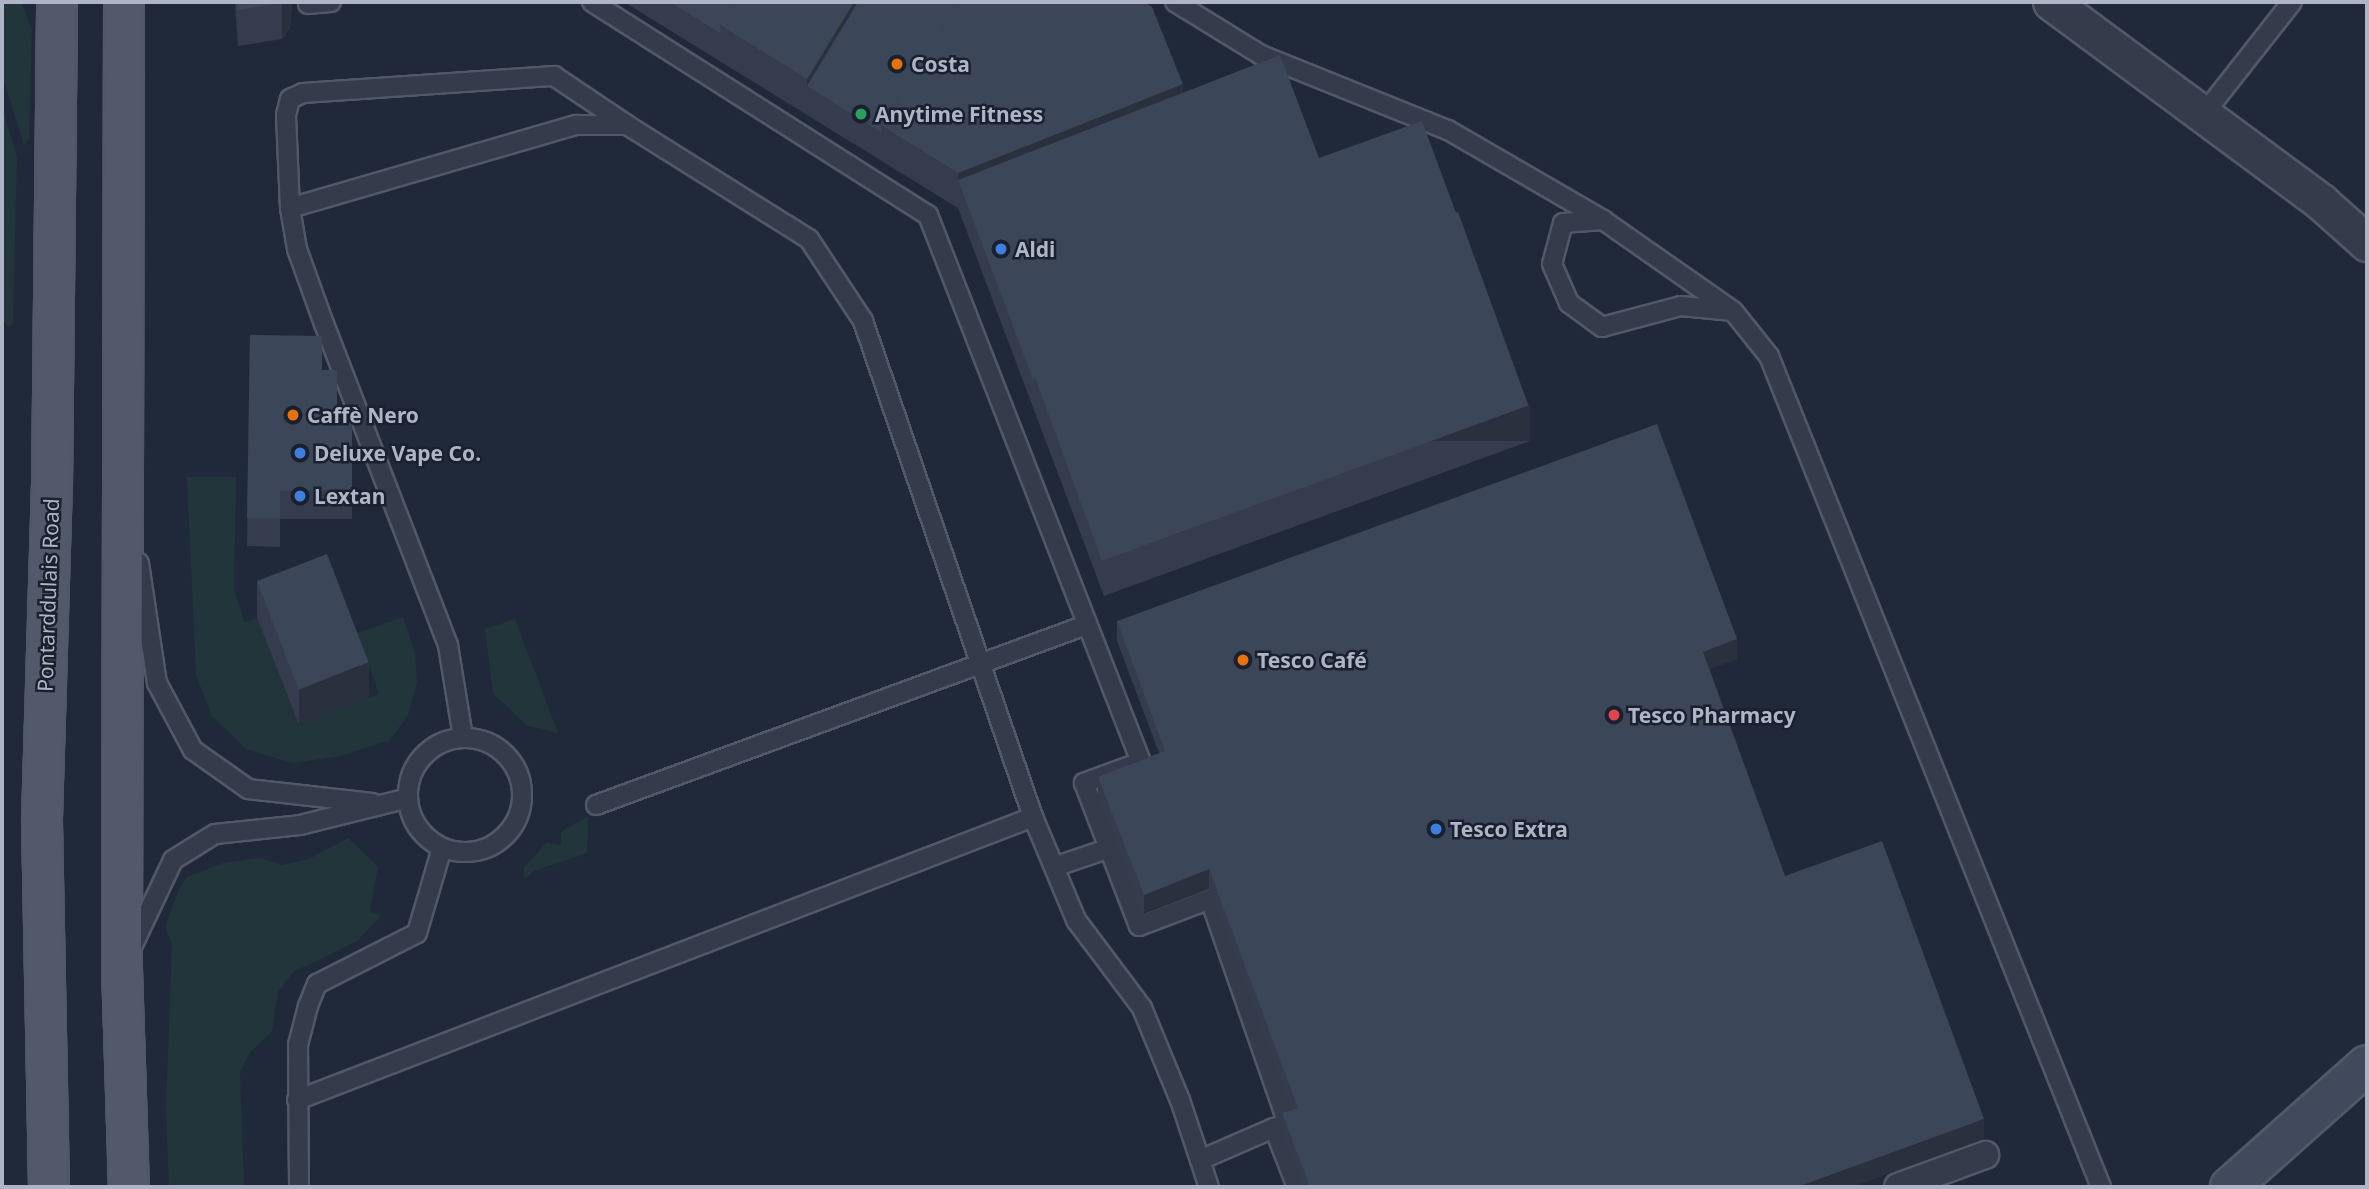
<!DOCTYPE html>
<html>
<head>
<meta charset="utf-8">
<style>
	body { margin:0 }
	#map { position:relative; width:2369px; height:1189px; overflow:hidden; background:#202939; font-family:"Noto Sans",sans-serif }
	div>[style] { position:absolute }
	[style*='--x'] { left:calc(var(--x)*1px); top:calc(var(--y)*1px); width:calc(var(--w)*1px); rotate:calc(var(--a)*1deg) }
	.green>* { inset:0; background:#22353a }
	.roads { filter:drop-shadow(2px 0 #515867) drop-shadow(-2px 0 #515867) drop-shadow(0 2px #515867) drop-shadow(0 -2px #515867) }
	.service>* { height:18px; margin:-9px; padding:0 9px; transform-origin:9px; border-radius:9px; background:#343b4a }
	.service>.ring { margin:-9px; padding:0; box-sizing:content-box; background:none; border:18px solid #343b4a; border-radius:50% }
	.pedestrian>* { height:26px; margin:-13px; padding:0 13px; transform-origin:13px; border-radius:13px; background:#343b4a }
	.minor>* { height:35px; margin:-17.5px; padding:0 17.5px; transform-origin:17.5px; border-radius:17.5px; background:#343b4a }
	.secondary>* { height:38px; margin:-19px; padding:0 19px; transform-origin:19px; border-radius:19px; background:#41495d }
	.primary>* { height:38px; margin:-19px; padding:0 19px; transform-origin:19px; border-radius:19px; background:#51596a }
	.wall>* { inset:0; background:#343c4d }
	.shaded-wall>* { inset:0; background:#2a313e; transform-origin:0 0 }
	.building>* { inset:0; background:#3c4659; transform-origin:0 0 }
	.dots>* { width:19px; height:19px; translate:-50% -50%; box-sizing:border-box; border:4px solid #19202e; border-radius:50% }
	span { translate:-50% -50%; white-space:nowrap; text-align:center; line-height:1.15; -webkit-text-stroke:5px #19202e; paint-order:stroke }
	.poi-label { font-size:21px; color:#aeb5c6; font-weight:700 }
	.left { translate:0 -50%; text-align:left }
	.street-label { font-size:21px; color:#aeb5c6 }
	.frame { position:absolute; inset:0; border:4px solid #aeb5c6; pointer-events:none }
</style>
</head>
<body>
<div id="map">
	<div class="green">
		<div style="clip-path:polygon(2px 2px,21px 2px,32px 29px,29px 139px,24px 146px,2px 73px)"></div>
		<div style="clip-path:polygon(2px 108px,17px 156px,13px 324px,8px 328px,2px 317px)"></div>
		<div style="clip-path:polygon(187px 477px,236px 477px,234px 589px,245px 623px,257px 618px,299px 725px,379px 694px,357px 633px,403px 617px,415px 653px,417px 683px,408px 715px,390px 740px,341px 756px,293px 763px,246px 749px,212px 716px,196px 675px)"></div>
		<div style="clip-path:polygon(515px 619px,558px 733px,528px 726px,493px 694px,485px 629px)"></div>
		<div style="clip-path:polygon(588px 816px,587px 853px,534px 871px,524px 879px,524px 868px,546px 843px,561px 845px,561px 832px)"></div>
		<div style="clip-path:polygon(348px 838px,378px 867px,370px 911px,381px 916px,357px 941px,293px 972px,278px 992px,272px 1031px,250px 1052px,240px 1072px,244px 1187px,169px 1187px,166px 1108px,172px 944px,165px 927px,179px 889px,187px 877px,223px 863px,260px 858px,282px 865px,309px 859px)"></div>
	</div>
	<div class="roads">
		<div class="service">
			<div style="--x:592;--y:2;--w:398;--a:32.4"></div>
			<div style="--x:928;--y:215;--w:587;--a:68.72"></div>
			<div style="--x:1141;--y:762;--w:61;--a:159.8"></div>
			<div style="--x:1084;--y:783;--w:153;--a:69"></div>
			<div style="--x:1139;--y:926;--w:76;--a:-20.8"></div>
			<div style="--x:1210;--y:899;--w:238;--a:70.9"></div>
			<div style="--x:1288;--y:1124;--w:15;--a:164"></div>
			<div style="--x:1274;--y:1128;--w:63;--a:68.7"></div>
			<div style="--x:1175;--y:2;--w:101;--a:31.6"></div>
			<div style="--x:1261;--y:55;--w:201;--a:21.9"></div>
			<div style="--x:1448;--y:130;--w:179;--a:30.1"></div>
			<div style="--x:1603;--y:220;--w:155;--a:35"></div>
			<div style="--x:308;--y:4;--w:23;--a:-5"></div>
			<div style="--x:2203;--y:115;--w:144;--a:-51.8"></div>
			<div style="--x:290;--y:208;--w:93;--a:-92.5"></div>
			<div style="--x:286;--y:115;--w:16;--a:-76"></div>
			<div style="--x:290;--y:99;--w:14;--a:-25"></div>
			<div style="--x:303;--y:93;--w:252;--a:-3.9"></div>
			<div style="--x:554;--y:76;--w:88;--a:33.9"></div>
			<div style="--x:1603;--y:220;--w:40;--a:175.7"></div>
			<div style="--x:1563;--y:223;--w:42;--a:105"></div>
			<div style="--x:1552;--y:264;--w:43;--a:66.4"></div>
			<div style="--x:1569;--y:303;--w:41;--a:36"></div>
			<div style="--x:1602;--y:327;--w:82;--a:-14.9"></div>
			<div style="--x:1681;--y:306;--w:52;--a:5.5"></div>
			<div style="--x:1733;--y:311;--w:58;--a:51.3"></div>
			<div style="--x:1769;--y:356;--w:895;--a:68.22"></div>
			<div style="--x:139;--y:563;--w:121;--a:81.5"></div>
			<div style="--x:157;--y:683;--w:76;--a:61.8"></div>
			<div style="--x:193;--y:750;--w:67;--a:35.3"></div>
			<div style="--x:248;--y:789;--w:125;--a:6.4"></div>
			<div style="--x:463;--y:737;--w:93;--a:-99.3"></div>
			<div style="--x:448;--y:645;--w:344;--a:-111.1"></div>
			<div style="--x:324;--y:324;--w:80;--a:-109.8"></div>
			<div style="--x:297;--y:249;--w:42;--a:-99.7"></div>
			<div style="--x:290;--y:208;--w:298;--a:-16.2"></div>
			<div style="--x:576;--y:125;--w:51;--a:0"></div>
			<div style="--x:627;--y:125;--w:215;--a:32.1"></div>
			<div style="--x:809;--y:239;--w:98;--a:56.6"></div>
			<div style="--x:863;--y:321;--w:524;--a:71.08"></div>
			<div style="--x:1033;--y:817;--w:112;--a:67.3"></div>
			<div style="--x:1076;--y:920;--w:110;--a:53.1"></div>
			<div style="--x:1142;--y:1008;--w:100;--a:67.6"></div>
			<div style="--x:1180;--y:1100;--w:92;--a:71.6"></div>
			<div class="ring" style="left:408px;top:738px;width:96px;height:96px"></div>
			<div style="--x:596;--y:805;--w:522;--a:-20.17"></div>
			<div style="--x:1054;--y:867;--w:59;--a:-18.7"></div>
			<div style="--x:131;--y:949;--w:98;--a:-64.7"></div>
			<div style="--x:173;--y:860;--w:49;--a:-31.8"></div>
			<div style="--x:215;--y:834;--w:85;--a:-6"></div>
			<div style="--x:300;--y:825;--w:111;--a:-14"></div>
			<div style="--x:297;--y:1100;--w:789;--a:-21.03"></div>
			<div style="--x:1200;--y:1160;--w:81;--a:-23.4"></div>
			<div style="--x:299;--y:1187;--w:142;--a:-90.4"></div>
			<div style="--x:298;--y:1045;--w:40;--a:-75.6"></div>
			<div style="--x:308;--y:1006;--w:24;--a:-68"></div>
			<div style="--x:317;--y:984;--w:112;--a:-27"></div>
			<div style="--x:417;--y:933;--w:89;--a:-73.6"></div>
		</div>
		<div class="pedestrian">
			<div style="--x:1898;--y:1187;--w:93;--a:-20.2"></div>
		</div>
		<div class="minor">
			<div style="--x:2051;--y:2;--w:336;--a:36.5"></div>
			<div style="--x:2321;--y:202;--w:62;--a:41.7"></div>
		</div>
		<div class="secondary">
			<div style="--x:2230;--y:1187;--w:183;--a:-41.7"></div>
		</div>
		<div class="primary">
			<div style="--x:124;--y:2;--w:966;--a:90.12"></div>
			<div style="--x:122;--y:968;--w:219;--a:88.2"></div>
			<div style="--x:49;--y:1187;--w:368;--a:-91.1"></div>
			<div style="--x:42;--y:819;--w:332;--a:-88.3"></div>
			<div style="--x:52;--y:487;--w:485;--a:-89.4"></div>
		</div>
	</div>
	<div class="wall">
		<div style="clip-path:polygon(235px 2px,292px 2px,290px 28px,282px 39px,238px 46px)"></div>
		<div style="clip-path:polygon(624px 2px,1144px 2px,1183px 93px,1319px 158px,1530px 441px,1104px 596px,958px 208px)"></div>
		<div style="clip-path:polygon(250px 335px,322px 370px,337px 405px,352px 405px,352px 519px,280px 519px,280px 547px,247px 546px)"></div>
		<div style="clip-path:polygon(257px 582px,369px 698px,299px 725px,257px 618px)"></div>
		<div style="clip-path:polygon(1117px 621px,1737px 659px,1709px 669px,1785px 876px,1984px 1139px,1851px 1187px,1303px 1187px,1282px 1133px,1282px 1113px,1292px 1111px,1209px 889px,1144px 914px,1098px 797px,1098px 777px,1159px 753px,1117px 641px)"></div>
	</div>
	<div class="shaded-wall">
		<div style="clip-path:polygon(283px 2px,292px 2px,290px 28px,282px 39px,282px 3px)"></div>
		<div style="clip-path:polygon(854px 2px,876px 2px,807px 86px,807px 79px)"></div>
		<div style="clip-path:polygon(1183px 84px,1183px 120px,958px 180px,958px 173px)"></div>
		<div style="left:1530px;top:405px;width:36px;height:453px;rotate:90deg"></div>
		<div style="clip-path:polygon(1737px 639px,1737px 659px,1703px 671px,1703px 652px)"></div>
		<div style="clip-path:polygon(369px 662px,369px 698px,299px 725px,299px 690px)"></div>
		<div style="clip-path:polygon(1209px 869px,1209px 889px,1144px 914px,1144px 895px)"></div>
		<div style="clip-path:polygon(1984px 1119px,1984px 1139px,1851px 1187px,1797px 1187px)"></div>
	</div>
	<div class="building">
		<div style="clip-path:polygon(237px 2px,283px 2px,282px 3px,238px 10px)"></div>
		<div style="clip-path:polygon(670px 2px,734px 2px,720px 25px,720px 33px)"></div>
		<div style="clip-path:polygon(734px 2px,854px 2px,807px 79px,720px 25px)"></div>
		<div style="clip-path:polygon(858px 2px,959px 2px,881px 125px,881px 132px,807px 86px)"></div>
		<div style="clip-path:polygon(959px 2px,1144px 2px,1152px 7px,1183px 84px,958px 173px,881px 125px)"></div>
		<div style="clip-path:polygon(1280px 55px,1319px 158px,1422px 121px,1456px 213px,1034px 374px,1034px 382px,958px 180px)"></div>
		<div style="left:1458px;top:212px;width:206px;height:454px;rotate:70deg"></div>
		<div style="clip-path:polygon(250px 335px,322px 336px,322px 370px,337px 370px,337px 405px,352px 405px,352px 490px,280px 491px,280px 518px,247px 518px)"></div>
		<div style="clip-path:polygon(1657px 424px,1737px 639px,1703px 652px,1785px 876px,1882px 841px,1984px 1119px,1797px 1187px,1326px 1187px,1325px 1186px,1321px 1187px,1310px 1187px,1282px 1113px,1298px 1108px,1209px 869px,1144px 895px,1098px 777px,1165px 751px,1117px 621px)"></div>
		<div style="left:327px;top:554px;width:116px;height:75px;rotate:69deg"></div>
	</div>
	<div class="dots">
		<div style="left:897px;top:64px;background:#e8710a"></div>
		<div style="left:861px;top:114px;background:#2e9e5b"></div>
		<div style="left:1001px;top:249px;background:#3f7fe0"></div>
		<div style="left:293px;top:415px;background:#e8710a"></div>
		<div style="left:300px;top:453px;background:#3f7fe0"></div>
		<div style="left:300px;top:496px;background:#3f7fe0"></div>
		<div style="left:1243px;top:660px;background:#e8710a"></div>
		<div style="left:1614px;top:715px;background:#e0444e"></div>
		<div style="left:1436px;top:829px;background:#3f7fe0"></div>
	</div>
	<div class="poi-label">
		<span class="left" style="left:911px;top:64px">Costa</span>
		<span class="left" style="left:875px;top:114px">Anytime Fitness</span>
		<span class="left" style="left:1015px;top:249px">Aldi</span>
		<span class="left" style="left:307px;top:415px">Caffè Nero</span>
		<span class="left" style="left:314px;top:453px">Deluxe Vape Co.</span>
		<span class="left" style="left:314px;top:496px">Lextan</span>
		<span class="left" style="left:1257px;top:660px">Tesco Café</span>
		<span class="left" style="left:1628px;top:715px">Tesco Pharmacy</span>
		<span class="left" style="left:1450px;top:829px">Tesco Extra</span>
	</div>
	<div class="street-label">
		<span style="left:48px;top:595px;rotate:-88deg">Pontarddulais Road</span>
	</div>
	<div class="frame"></div>
</div>
</body>
</html>
